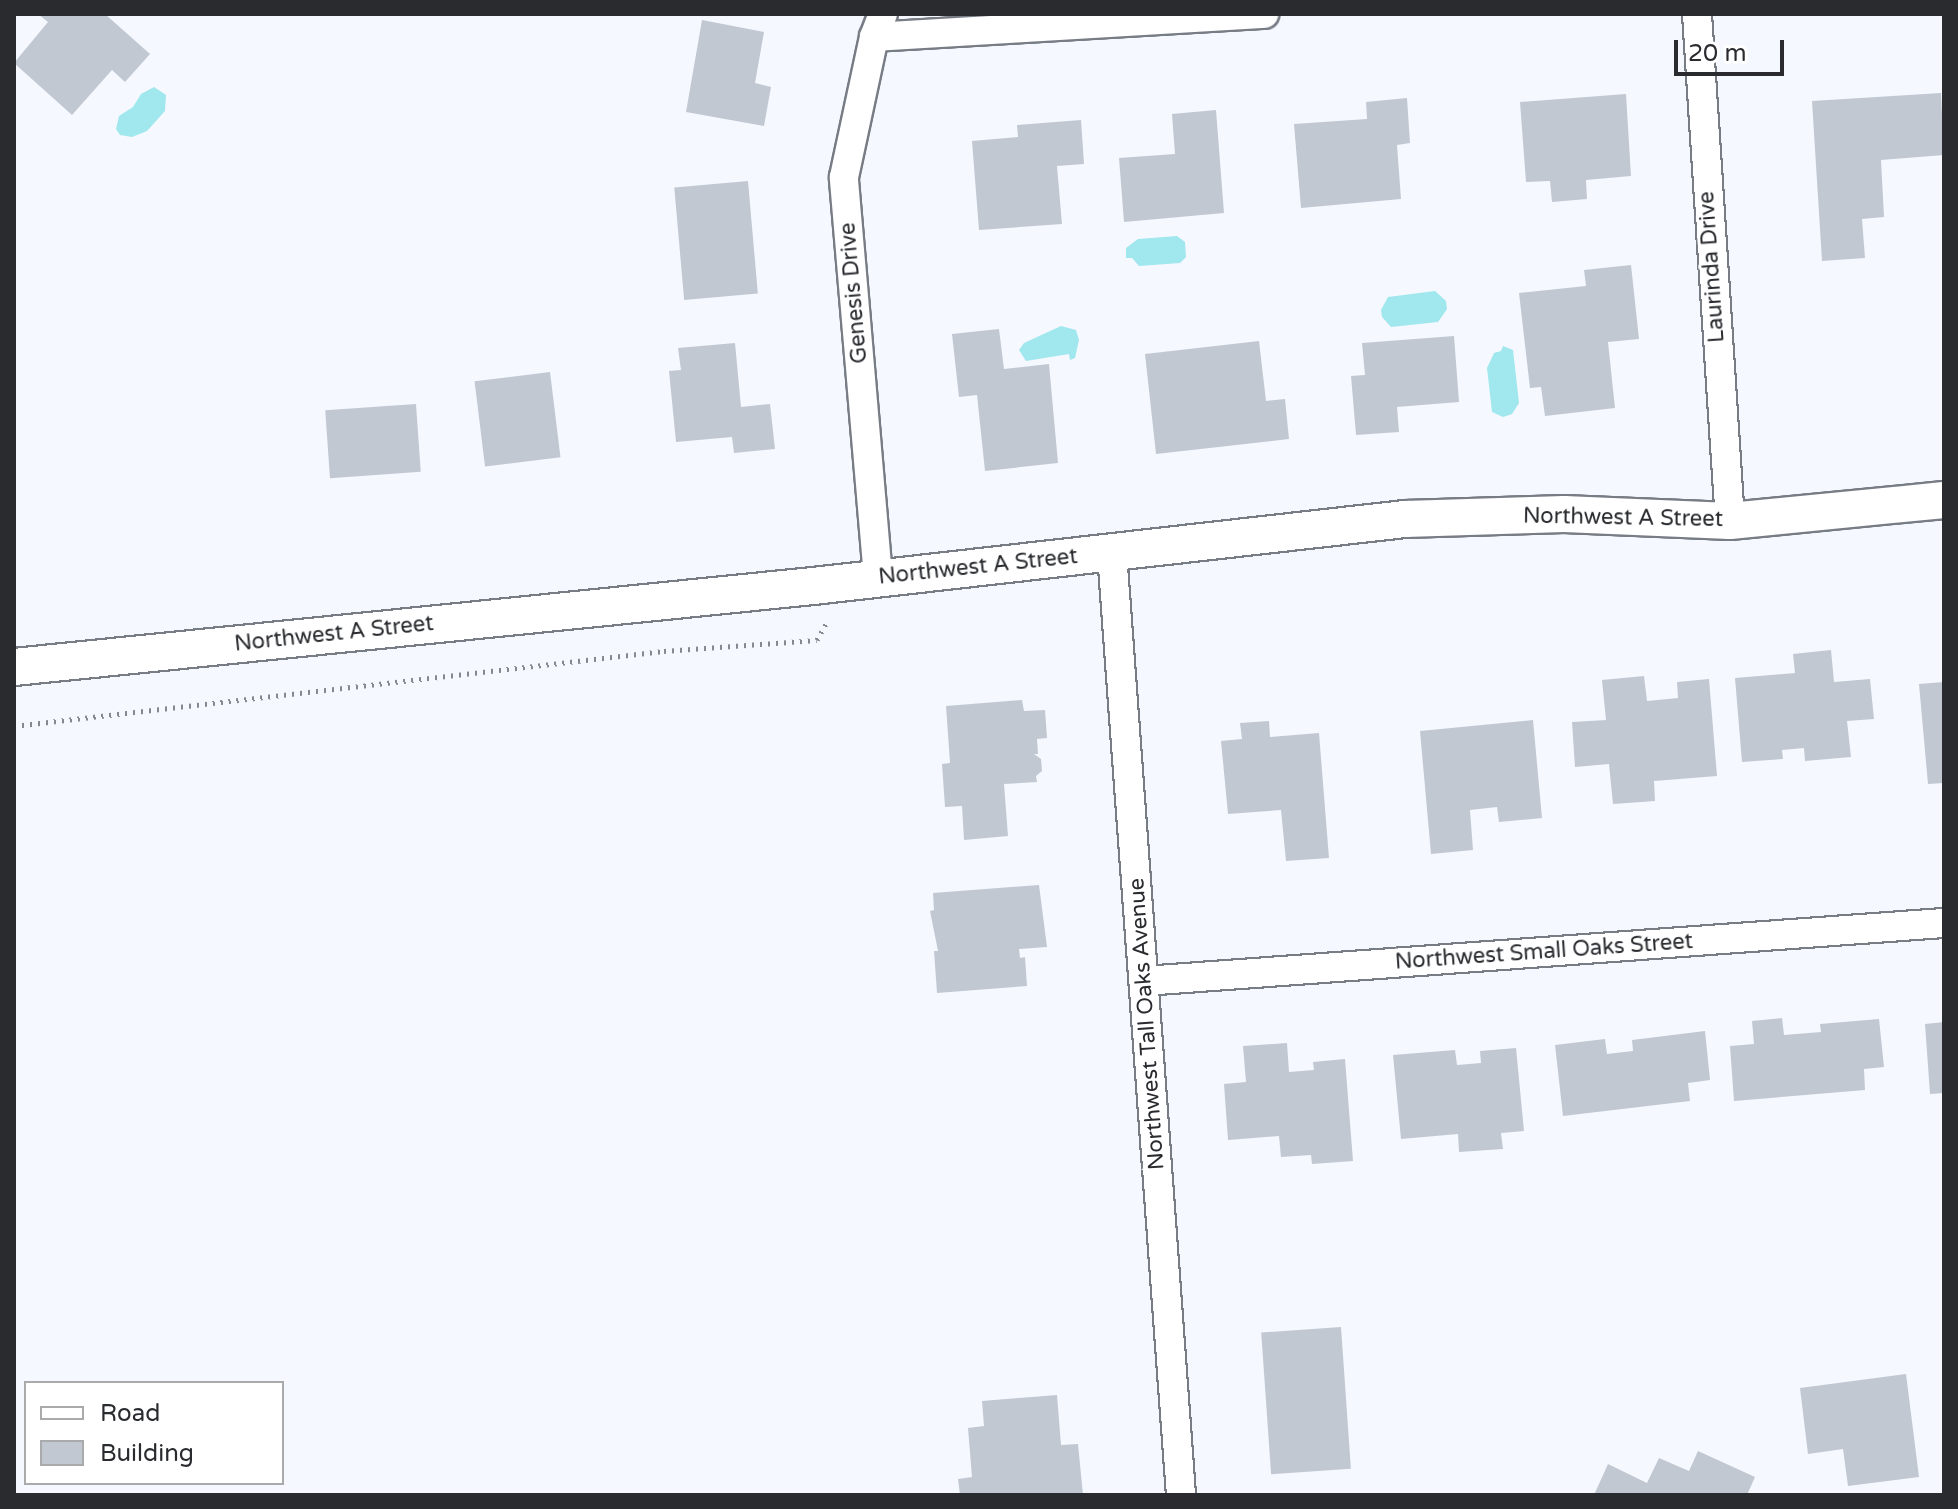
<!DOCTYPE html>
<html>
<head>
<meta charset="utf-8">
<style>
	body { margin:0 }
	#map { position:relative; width:1958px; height:1509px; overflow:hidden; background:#f5f8fe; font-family:"Varela Round",sans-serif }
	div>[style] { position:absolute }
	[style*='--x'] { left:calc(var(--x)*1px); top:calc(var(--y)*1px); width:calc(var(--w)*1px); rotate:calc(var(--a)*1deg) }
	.water>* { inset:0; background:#a0e7ee }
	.building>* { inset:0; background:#c2c8d1; transform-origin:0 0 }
	.path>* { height:5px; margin-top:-2.5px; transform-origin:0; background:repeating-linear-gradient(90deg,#85888d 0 2px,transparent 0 8px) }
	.roads { filter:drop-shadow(2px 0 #777c85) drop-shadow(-2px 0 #777c85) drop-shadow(0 2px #777c85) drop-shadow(0 -2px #777c85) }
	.minor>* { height:28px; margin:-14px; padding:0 14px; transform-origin:14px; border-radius:14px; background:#fff }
	.tertiary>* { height:36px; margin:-18px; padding:0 18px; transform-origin:18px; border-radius:18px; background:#fff }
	span { translate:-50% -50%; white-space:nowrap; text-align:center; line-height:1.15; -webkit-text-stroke:6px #fff; paint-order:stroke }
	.street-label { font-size:22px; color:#292b2f }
	.frame { position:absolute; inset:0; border:16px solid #292b2f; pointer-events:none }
	.legend { position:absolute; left:24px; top:1381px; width:260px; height:104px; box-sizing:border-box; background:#fff; border:2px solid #a9aaac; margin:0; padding:10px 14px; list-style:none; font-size:24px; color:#292b2f }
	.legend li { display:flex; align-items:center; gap:16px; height:40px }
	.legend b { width:40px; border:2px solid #a9aaac }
	.scale { position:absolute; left:1674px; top:40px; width:110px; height:36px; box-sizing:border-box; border:4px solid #292b2f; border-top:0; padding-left:10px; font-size:24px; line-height:28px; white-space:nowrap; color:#292b2f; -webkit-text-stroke:6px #fff; paint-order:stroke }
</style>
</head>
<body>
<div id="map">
	<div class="water">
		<div style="clip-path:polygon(154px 87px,166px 95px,165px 111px,147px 131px,132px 137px,120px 135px,116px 129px,119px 116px,133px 107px,141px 94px)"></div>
		<div style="clip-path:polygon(1177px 236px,1185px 242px,1186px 257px,1180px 263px,1139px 266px,1132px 258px,1126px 258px,1126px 248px,1138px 239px)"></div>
		<div style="clip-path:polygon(1435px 291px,1446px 301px,1447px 309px,1438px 322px,1391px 327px,1382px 317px,1381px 310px,1388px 297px)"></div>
		<div style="clip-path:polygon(1061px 326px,1076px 330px,1079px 340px,1075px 358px,1070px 360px,1069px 354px,1026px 361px,1019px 350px,1024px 343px)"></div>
		<div style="clip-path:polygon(1503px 346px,1513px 350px,1519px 403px,1512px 414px,1503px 417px,1492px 412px,1487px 368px,1494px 353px,1501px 351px)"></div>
	</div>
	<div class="building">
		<div style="clip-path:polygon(38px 14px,105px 14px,150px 54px,125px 82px,112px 70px,72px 115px,14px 63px,48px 22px)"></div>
		<div style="clip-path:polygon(702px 20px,764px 32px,755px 83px,771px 87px,764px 126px,686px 112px)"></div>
		<div style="clip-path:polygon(1941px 93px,1944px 155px,1881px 160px,1884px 217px,1862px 219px,1865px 258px,1822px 261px,1812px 101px)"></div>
		<div style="clip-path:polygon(1626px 94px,1631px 176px,1586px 180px,1587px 199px,1552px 202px,1550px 181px,1526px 182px,1520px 102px)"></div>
		<div style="clip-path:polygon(1407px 98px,1410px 143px,1397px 145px,1401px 199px,1301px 208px,1294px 124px,1367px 119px,1366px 102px)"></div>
		<div style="clip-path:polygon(1216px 110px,1224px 213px,1124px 222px,1119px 158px,1175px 154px,1172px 114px)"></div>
		<div style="clip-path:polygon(1081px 120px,1084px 164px,1057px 166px,1062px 224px,979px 230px,972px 141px,1018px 137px,1017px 125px)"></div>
		<div style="left:748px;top:181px;width:113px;height:74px;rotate:85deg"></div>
		<div style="clip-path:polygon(1631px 265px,1639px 339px,1608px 342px,1615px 408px,1545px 416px,1541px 387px,1530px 388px,1519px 293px,1586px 286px,1584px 270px)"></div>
		<div style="clip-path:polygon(999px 329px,1004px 369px,1049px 364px,1058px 463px,985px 471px,977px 395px,959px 397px,952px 334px)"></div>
		<div style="clip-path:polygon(1454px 336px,1459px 402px,1397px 407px,1399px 432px,1356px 435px,1351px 376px,1365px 375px,1362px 343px)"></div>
		<div style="clip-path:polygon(1259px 341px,1266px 401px,1285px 399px,1289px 439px,1156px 454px,1145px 354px)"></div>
		<div style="clip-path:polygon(735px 343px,741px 407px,770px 404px,775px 449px,734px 453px,732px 437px,676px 442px,669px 371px,681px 370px,678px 348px)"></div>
		<div style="left:550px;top:372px;width:86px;height:76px;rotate:83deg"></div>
		<div style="left:416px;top:404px;width:68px;height:91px;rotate:86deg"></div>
		<div style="clip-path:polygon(1831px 650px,1834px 682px,1870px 679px,1874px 719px,1847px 721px,1851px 757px,1805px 761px,1804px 748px,1782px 750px,1783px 759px,1742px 762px,1735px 678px,1795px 673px,1793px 654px)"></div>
		<div style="clip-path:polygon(1644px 676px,1647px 701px,1678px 698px,1677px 682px,1709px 679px,1717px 776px,1654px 781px,1655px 801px,1613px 804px,1609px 764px,1575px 767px,1572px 722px,1606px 720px,1602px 680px)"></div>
		<div style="clip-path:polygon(1944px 682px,1944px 783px,1928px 784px,1919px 684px)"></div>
		<div style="clip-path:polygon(1022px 700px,1024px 711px,1045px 710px,1047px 738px,1037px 739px,1038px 754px,1034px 754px,1041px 759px,1042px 771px,1036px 776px,1037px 782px,1004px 784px,1008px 836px,964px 840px,962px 806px,945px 807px,942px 764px,950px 763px,946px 706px)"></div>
		<div style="clip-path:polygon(1533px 720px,1542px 818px,1499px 822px,1497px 807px,1470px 810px,1473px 850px,1431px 854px,1420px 731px)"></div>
		<div style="clip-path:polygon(1269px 721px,1270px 737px,1319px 733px,1329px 858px,1286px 861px,1281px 810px,1228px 814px,1221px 741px,1242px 739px,1240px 723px)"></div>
		<div style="clip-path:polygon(1039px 885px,1047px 947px,1019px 949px,1020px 958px,1025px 957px,1027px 986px,937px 993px,934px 951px,938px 951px,930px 911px,934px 910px,933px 893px)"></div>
		<div style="clip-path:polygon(1782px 1018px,1784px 1035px,1821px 1032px,1820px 1024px,1879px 1019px,1884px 1067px,1864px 1069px,1865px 1090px,1734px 1101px,1730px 1046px,1754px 1044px,1752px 1021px)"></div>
		<div style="clip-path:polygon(1944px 1022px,1944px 1093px,1930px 1094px,1925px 1024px)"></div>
		<div style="clip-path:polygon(1705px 1031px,1710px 1080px,1688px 1083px,1690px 1101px,1563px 1116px,1555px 1045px,1605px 1039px,1607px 1054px,1633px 1051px,1632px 1040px)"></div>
		<div style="clip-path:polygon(1287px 1043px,1289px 1072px,1314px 1070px,1313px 1062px,1345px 1059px,1353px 1161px,1312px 1164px,1311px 1155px,1281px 1157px,1279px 1136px,1228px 1140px,1224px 1084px,1246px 1082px,1243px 1046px)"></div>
		<div style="clip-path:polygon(1516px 1048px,1524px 1131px,1501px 1133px,1503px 1149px,1459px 1152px,1458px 1134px,1401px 1139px,1393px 1055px,1455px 1050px,1457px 1065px,1481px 1063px,1480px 1051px)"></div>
		<div style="left:1341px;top:1327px;width:142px;height:80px;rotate:86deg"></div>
		<div style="clip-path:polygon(1906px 1374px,1919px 1477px,1848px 1486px,1843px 1449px,1808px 1454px,1800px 1388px)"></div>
		<div style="clip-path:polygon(1057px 1395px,1061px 1445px,1078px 1444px,1083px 1495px,960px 1495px,958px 1479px,972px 1477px,968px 1428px,984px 1426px,982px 1401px)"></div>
		<div style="clip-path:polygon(1698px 1451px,1755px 1477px,1747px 1495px,1594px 1495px,1608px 1464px,1647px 1483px,1659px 1458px,1689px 1471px)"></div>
	</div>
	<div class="path">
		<div style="--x:14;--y:726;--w:654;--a:-6.58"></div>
		<div style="--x:664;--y:651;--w:153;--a:-4.1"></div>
		<div style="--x:817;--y:640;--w:21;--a:-61"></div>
	</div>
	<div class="roads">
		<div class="minor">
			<div style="--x:1697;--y:14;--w:508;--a:86.28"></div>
			<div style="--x:874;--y:37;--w:391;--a:-3.4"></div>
			<div style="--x:1112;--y:553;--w:945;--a:85.81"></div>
			<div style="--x:878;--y:577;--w:401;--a:-94.9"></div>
			<div style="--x:844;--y:177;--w:143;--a:-77.9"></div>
			<div style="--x:874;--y:37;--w:25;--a:-69"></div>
			<div style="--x:1144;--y:981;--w:802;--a:-4.15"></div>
		</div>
		<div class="tertiary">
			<div style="--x:14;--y:667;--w:812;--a:-5.79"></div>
			<div style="--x:822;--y:585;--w:587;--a:-6.46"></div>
			<div style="--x:1405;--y:519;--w:159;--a:-1.8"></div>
			<div style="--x:1564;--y:514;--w:166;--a:2.4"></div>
			<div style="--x:1730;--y:521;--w:215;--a:-5.6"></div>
		</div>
	</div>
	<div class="street-label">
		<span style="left:1712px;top:267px;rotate:-94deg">Laurinda Drive</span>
		<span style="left:854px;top:293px;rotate:-95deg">Genesis Drive</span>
		<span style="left:1623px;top:518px;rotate:1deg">Northwest A Street</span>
		<span style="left:978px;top:567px;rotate:-6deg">Northwest A Street</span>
		<span style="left:334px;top:634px;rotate:-6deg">Northwest A Street</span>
		<span style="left:1544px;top:952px;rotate:-4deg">Northwest Small Oaks Street</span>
		<span style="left:1147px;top:1024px;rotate:-94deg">Northwest Tall Oaks Avenue</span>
	</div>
	<div class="frame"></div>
	<ul class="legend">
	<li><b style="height:10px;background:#fff"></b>Road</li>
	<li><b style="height:22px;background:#c2c8d1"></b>Building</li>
	</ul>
	<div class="scale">20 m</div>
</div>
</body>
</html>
